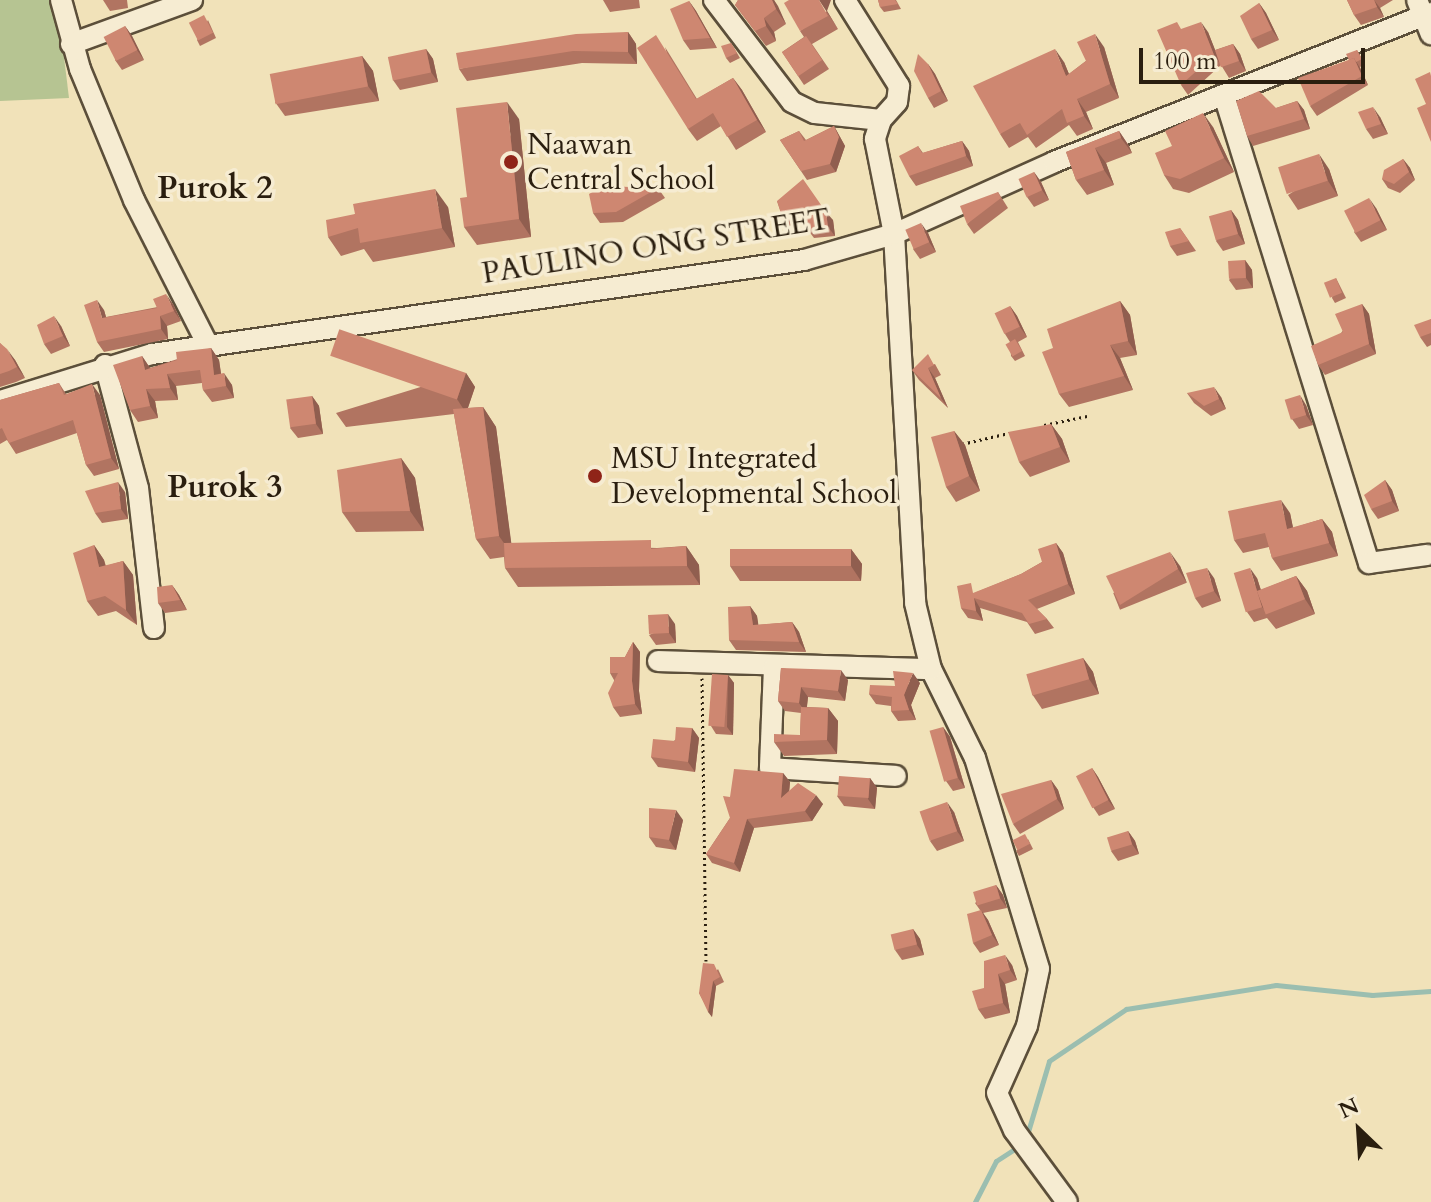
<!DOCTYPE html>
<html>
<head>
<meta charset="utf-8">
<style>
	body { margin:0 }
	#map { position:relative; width:1431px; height:1202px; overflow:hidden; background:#f1e2b9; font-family:Cardo,serif }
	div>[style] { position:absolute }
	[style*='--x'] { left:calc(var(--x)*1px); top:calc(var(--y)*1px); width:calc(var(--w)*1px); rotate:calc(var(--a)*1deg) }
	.green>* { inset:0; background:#b6c492 }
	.stream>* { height:5px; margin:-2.5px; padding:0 2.5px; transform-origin:2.5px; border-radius:2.5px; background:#9bbeb0 }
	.path>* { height:3px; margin-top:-1.5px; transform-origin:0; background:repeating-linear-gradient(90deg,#2a1e0f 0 2px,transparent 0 6px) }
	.roads { filter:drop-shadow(2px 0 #5c4f3a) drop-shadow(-2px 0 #5c4f3a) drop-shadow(0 2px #5c4f3a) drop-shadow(0 -2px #5c4f3a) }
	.minor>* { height:20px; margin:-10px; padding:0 10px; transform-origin:10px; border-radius:10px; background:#f6ecd2 }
	.wall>* { inset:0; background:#b17461; transform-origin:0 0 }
	.shaded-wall>* { inset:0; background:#905e4f }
	.building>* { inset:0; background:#ce8771; transform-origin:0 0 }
	.dots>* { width:22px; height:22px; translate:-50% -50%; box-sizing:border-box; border:4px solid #f6ecd2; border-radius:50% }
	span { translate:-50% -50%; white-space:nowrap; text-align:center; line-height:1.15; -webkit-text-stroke:7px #f6ecd2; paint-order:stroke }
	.poi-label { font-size:30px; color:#2a1e0f }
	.left { translate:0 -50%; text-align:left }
	.street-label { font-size:30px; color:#2a1e0f }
	.neighbourhood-label { font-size:32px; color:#2a1e0f; font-weight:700 }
	.north { position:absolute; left:1319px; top:1090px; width:80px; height:80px; -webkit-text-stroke:6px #f6ecd2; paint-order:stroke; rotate:335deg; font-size:22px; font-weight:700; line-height:32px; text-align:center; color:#2a1e0f }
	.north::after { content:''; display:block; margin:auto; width:28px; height:36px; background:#2a1e0f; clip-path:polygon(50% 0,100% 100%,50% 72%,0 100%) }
	.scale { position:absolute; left:1139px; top:48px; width:226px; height:36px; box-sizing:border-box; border:4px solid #2a1e0f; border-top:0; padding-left:10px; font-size:24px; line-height:28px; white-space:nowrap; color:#2a1e0f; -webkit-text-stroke:6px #f6ecd2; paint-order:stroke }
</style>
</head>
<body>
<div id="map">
	<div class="green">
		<div style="clip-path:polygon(0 0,57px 0,69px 98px,0 101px)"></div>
	</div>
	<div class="stream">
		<div style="--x:1027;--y:1135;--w:77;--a:-73.4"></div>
		<div style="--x:1049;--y:1061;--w:93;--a:-34"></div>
		<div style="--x:1126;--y:1009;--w:152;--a:-9.1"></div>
		<div style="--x:1276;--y:985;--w:97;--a:5.9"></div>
		<div style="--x:1372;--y:995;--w:59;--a:-3.9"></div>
		<div style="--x:975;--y:1202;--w:46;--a:-62.9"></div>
		<div style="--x:996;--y:1161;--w:27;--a:-33"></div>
	</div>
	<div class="path">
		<div style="--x:1044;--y:425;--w:44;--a:-11.8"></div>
		<div style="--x:962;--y:444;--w:48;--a:-13.2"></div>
		<div style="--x:702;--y:678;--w:283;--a:89.2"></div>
	</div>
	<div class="roads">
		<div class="minor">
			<div style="--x:61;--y:0;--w:72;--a:74.6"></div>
			<div style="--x:80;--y:69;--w:142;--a:67.6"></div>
			<div style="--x:134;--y:200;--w:163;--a:63"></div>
			<div style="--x:714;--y:0;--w:128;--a:52.6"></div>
			<div style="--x:792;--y:102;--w:25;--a:26"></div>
			<div style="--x:815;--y:113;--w:66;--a:6.1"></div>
			<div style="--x:881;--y:120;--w:20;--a:108"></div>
			<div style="--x:875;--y:139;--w:97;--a:78.7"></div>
			<div style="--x:894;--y:234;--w:370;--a:86.7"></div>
			<div style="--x:915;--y:603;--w:68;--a:76.4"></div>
			<div style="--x:931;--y:669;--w:99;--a:63.7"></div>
			<div style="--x:975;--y:758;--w:220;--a:73.1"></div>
			<div style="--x:1039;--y:969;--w:58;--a:101.9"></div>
			<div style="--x:1027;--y:1026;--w:73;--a:114.1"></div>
			<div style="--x:997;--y:1093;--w:41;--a:65.3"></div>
			<div style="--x:1014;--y:1130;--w:89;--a:53.6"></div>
			<div style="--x:845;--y:0;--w:102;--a:57.9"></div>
			<div style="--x:899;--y:86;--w:16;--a:97"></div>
			<div style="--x:897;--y:102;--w:24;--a:132"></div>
			<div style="--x:1417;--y:0;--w:37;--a:68"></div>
			<div style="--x:71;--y:44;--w:129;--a:-20"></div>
			<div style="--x:1224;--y:95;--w:490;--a:72.8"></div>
			<div style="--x:1369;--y:563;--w:59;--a:-7.9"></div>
			<div style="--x:105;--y:365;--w:127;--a:75"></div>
			<div style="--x:138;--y:488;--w:141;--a:83.5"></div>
			<div style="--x:0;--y:401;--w:159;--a:-17.2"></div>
			<div style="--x:152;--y:354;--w:659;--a:-8.2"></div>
			<div style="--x:804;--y:260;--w:94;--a:-16.1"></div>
			<div style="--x:894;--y:234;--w:175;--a:-24.2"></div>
			<div style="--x:1054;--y:162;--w:405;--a:-21.6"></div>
			<div style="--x:658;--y:661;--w:273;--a:1.7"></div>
			<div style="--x:774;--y:667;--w:101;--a:92.3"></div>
			<div style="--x:770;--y:768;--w:126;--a:3.6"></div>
		</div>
	</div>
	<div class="wall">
		<div style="clip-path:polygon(103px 0,127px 0,128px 8px,110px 11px)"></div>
		<div style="clip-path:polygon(603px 0,639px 0,640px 8px,610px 12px)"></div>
		<div style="clip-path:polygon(738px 0,774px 0,786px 24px,774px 32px,776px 41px,766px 46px,735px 5px)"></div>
		<div style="clip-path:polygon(878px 0,896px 0,901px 9px,884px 12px,880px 7px)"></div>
		<div style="clip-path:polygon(1347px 0,1393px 0,1380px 8px,1384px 17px,1361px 25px,1354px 15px)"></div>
		<div style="clip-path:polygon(689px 1px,696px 11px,717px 48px,690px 50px,683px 40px)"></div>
		<div style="clip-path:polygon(1259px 3px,1266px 13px,1279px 40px,1258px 49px,1251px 39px)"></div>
		<div style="clip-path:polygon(827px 11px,838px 29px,812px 44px,829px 69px,804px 85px,782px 52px,804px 37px,800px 31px)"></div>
		<div style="clip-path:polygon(208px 20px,216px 38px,200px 46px,197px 40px)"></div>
		<div style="clip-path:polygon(125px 26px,132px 36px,144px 60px,122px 70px,115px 60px)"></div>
		<div style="clip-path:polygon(1182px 29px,1208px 32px,1215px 50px,1233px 44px,1240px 54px,1246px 71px,1229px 78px,1221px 65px,1188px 95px,1181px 85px)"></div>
		<div style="clip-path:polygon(628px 32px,636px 44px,637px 64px,582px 63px,467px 81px,459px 69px)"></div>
		<div style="clip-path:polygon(731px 43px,740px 58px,730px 63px,726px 58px)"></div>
		<div style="clip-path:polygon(665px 47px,697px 99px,733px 78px,742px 90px,766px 132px,736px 150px,721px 126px,697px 141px,688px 129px)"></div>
		<div style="clip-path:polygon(1104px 47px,1119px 98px,1086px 112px,1093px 129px,1077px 136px,1069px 125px,1036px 148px,1028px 137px,1009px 148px,1000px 134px,1064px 62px,1069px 74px)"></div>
		<div style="clip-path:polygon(426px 49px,433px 59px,438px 82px,400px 90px,393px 80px)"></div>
		<div style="clip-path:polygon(1357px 50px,1365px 64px,1360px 67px,1368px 85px,1317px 116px,1310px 106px)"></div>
		<div style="clip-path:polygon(362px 56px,373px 71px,379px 101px,285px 116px,275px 102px)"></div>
		<div style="clip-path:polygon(928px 64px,935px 74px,948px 101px,934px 108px,928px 98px)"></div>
		<div style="clip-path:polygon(1297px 101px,1304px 110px,1310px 129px,1253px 146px,1247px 136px,1276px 108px)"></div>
		<div style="clip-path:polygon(1380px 117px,1388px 134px,1373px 139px,1366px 129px)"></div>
		<div style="clip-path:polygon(519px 119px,531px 237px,477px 245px,464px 227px)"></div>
		<div style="clip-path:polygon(834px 126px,845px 146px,836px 172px,807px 180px,780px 140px,799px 131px,806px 140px)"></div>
		<div style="clip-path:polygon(1213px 127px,1234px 172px,1189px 193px,1173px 189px,1164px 175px,1172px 146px)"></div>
		<div style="clip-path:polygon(1119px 131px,1129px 146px,1132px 153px,1106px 163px,1114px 185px,1087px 195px,1076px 180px,1066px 152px)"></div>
		<div style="clip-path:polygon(962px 141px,969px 151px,973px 166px,916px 186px,909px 176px,918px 146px,923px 153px)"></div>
		<div style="clip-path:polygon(1403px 159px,1410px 168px,1415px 180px,1400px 193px,1388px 188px,1382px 179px)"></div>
		<div style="clip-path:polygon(1329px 169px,1338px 196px,1298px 210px,1288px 195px)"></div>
		<div style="clip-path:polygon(1034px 172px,1041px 182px,1049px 200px,1034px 207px,1027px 197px)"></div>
		<div style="clip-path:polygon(658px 188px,665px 198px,623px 222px,600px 223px,593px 213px)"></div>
		<div style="clip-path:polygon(998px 192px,1008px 208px,974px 234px,967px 224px)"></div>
		<div style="clip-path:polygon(777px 201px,833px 220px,835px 236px,814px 238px,808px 230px,807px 222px,790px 228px,783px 219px)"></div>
		<div style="clip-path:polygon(448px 207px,455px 247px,373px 262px,364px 249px,341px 256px,328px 237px,355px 214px)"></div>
		<div style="clip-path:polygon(1376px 208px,1387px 230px,1361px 242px,1354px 232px)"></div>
		<div style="clip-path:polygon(1231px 210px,1238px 220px,1245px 244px,1223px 251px,1216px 241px)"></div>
		<div style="clip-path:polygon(1180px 228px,1196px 251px,1177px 256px,1170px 246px)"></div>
		<div style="clip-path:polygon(928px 233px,936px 252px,920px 259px,913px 249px)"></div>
		<div style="clip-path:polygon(1245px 260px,1252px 270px,1253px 288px,1236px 290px,1229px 280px)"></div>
		<div style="clip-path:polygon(1336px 278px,1346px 298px,1335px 303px,1332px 298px)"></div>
		<div style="clip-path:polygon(1120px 301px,1130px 315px,1137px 355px,1120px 358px,1133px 390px,1069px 407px,1059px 394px,1053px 348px)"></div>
		<div style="clip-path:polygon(173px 304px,181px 321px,167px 326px,168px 339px,104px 352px,97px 342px,104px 310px,106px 317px)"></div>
		<div style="clip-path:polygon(1362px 304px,1369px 314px,1376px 354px,1325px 375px,1318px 365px)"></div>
		<div style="clip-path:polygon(1010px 306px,1017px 316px,1027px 337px,1018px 342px,1025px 356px,1015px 361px,1011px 356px,1010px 342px,1005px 334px)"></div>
		<div style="clip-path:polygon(1431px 319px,1431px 345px,1427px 347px,1420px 337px)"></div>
		<div style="clip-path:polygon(61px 326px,70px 346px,51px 354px,44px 344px)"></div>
		<div style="clip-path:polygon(0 343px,15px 360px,25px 378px,16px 382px,0 387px)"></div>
		<div style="clip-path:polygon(211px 348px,219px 360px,221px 374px,232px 385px,234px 398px,212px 402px,203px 390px,202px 383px,176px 386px,178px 400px,155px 401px,158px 418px,138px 422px,130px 410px,142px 356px,150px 368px)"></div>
		<div style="clip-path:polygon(935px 364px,941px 375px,935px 378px,948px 408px,919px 380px,912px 370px)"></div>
		<div style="clip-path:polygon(466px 373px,475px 387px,468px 408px,483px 407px,496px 427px,511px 543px,657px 548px,686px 546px,699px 565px,700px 585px,518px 587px,505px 568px,504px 557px,490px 559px,476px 539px,454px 414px,346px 427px,336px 413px)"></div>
		<div style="clip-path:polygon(59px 383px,66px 394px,100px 395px,119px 469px,94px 476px,86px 465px,77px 433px,16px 454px,7px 440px,0 444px,0 400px)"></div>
		<div style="clip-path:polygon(1187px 393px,1221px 397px,1226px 409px,1211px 416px,1194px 403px)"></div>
		<div style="clip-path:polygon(312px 396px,319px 406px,323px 434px,298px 438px,290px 428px)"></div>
		<div style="clip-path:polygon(1306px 405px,1313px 425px,1299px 429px,1292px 419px)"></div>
		<div style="clip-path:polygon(1051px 424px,1062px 439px,1070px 462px,1030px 477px,1019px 462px)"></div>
		<div style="clip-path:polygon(954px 431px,965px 445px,980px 491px,956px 502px,946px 487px)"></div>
		<div style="clip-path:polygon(401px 458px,415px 478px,424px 531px,356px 532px,342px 512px)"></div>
		<div style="clip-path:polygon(1385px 480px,1392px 490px,1399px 511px,1378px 519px,1371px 509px)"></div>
		<div style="clip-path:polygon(125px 492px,128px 519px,102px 523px,95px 513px)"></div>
		<div style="clip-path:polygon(1290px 513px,1293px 528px,1322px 519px,1332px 532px,1338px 556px,1281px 571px,1272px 558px,1269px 547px,1243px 553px,1234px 540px)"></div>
		<div style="clip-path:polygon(1056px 543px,1063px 553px,1075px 594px,1037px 609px,1047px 619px,1054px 628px,1035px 634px,1027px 622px,980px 608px,983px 621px,968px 618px,961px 608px,977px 592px,1021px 574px,1042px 562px)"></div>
		<div style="clip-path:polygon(94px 545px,104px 560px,106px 566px,123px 561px,133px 575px,137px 625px,116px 611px,98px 616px,87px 601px)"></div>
		<div style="clip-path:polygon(851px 549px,862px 564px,861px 581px,740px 581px,730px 566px)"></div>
		<div style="left:1180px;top:566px;width:18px;height:72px;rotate:68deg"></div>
		<div style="clip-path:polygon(1296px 576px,1307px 591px,1315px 614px,1276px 629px,1267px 618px,1254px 622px,1247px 612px,1257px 578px,1261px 590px)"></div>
		<div style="clip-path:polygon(1214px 578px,1221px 601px,1202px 608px,1195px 598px)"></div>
		<div style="clip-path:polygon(172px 585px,179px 595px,187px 610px,165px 613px,158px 603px)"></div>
		<div style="clip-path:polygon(750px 606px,757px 616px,758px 625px,792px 622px,799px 632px,806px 652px,736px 650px,729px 640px)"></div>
		<div style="clip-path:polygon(675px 624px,676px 643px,656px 645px,649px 635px)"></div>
		<div style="clip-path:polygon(633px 642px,640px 652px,639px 691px,642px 714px,620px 717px,613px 707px,614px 680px,610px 673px,625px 657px)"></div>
		<div style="clip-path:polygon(1083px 658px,1093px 672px,1099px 694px,1042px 709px,1032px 694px)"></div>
		<div style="clip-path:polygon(781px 668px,848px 680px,845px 701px,808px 697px,807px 707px,828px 708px,838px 721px,837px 754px,784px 756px,774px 742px,800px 735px,801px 713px,785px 711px,778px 701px)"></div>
		<div style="clip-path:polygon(728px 675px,734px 683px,733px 735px,716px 734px,711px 726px)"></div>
		<div style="clip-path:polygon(920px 683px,911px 705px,916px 720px,898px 721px,891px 711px,891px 706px,876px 704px,869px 694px,895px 686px)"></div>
		<div style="clip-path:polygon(943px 727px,950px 737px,965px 788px,953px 791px,946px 781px)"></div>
		<div style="clip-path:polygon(692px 728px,699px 738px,695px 772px,658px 767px,651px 757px)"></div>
		<div style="clip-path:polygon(1092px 768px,1098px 777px,1115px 809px,1099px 816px,1093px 807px)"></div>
		<div style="clip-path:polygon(783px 773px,790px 782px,789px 791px,823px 804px,812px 821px,754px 828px,740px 872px,712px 863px,706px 854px,730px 818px,730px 797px)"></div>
		<div style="clip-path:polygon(870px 778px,877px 788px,875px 809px,844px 806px,837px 796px)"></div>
		<div style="clip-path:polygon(1051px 780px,1058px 790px,1064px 809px,1020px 834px,1013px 824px)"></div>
		<div style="clip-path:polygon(954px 812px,964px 841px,937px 851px,930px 841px)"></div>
		<div style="clip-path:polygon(683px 820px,676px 850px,656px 847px,649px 837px)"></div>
		<div style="clip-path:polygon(1128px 831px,1135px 841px,1139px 854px,1118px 861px,1111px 851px)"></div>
		<div style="clip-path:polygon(1028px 839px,1033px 849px,1019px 856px,1016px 851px)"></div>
		<div style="clip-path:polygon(996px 885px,1003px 895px,1007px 908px,983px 913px,988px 920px,999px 945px,980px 953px,973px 943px,980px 910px,975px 903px)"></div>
		<div style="clip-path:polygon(913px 929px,920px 939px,924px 955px,902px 960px,895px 950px)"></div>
		<div style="clip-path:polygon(984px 961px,1012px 965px,1017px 980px,1005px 984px,1010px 1013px,985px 1019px,978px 1009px,984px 988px)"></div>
		<div style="clip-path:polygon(718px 969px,724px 982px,716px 986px,712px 1017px,699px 993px)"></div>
	</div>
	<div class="shaded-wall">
		<div style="clip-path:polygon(772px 0,774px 0,778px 6px,786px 24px,776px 9px)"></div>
		<div style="clip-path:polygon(819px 0,831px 0,827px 11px,838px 29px)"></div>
		<div style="clip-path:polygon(1374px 0,1380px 8px,1384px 17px,1377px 7px)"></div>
		<div style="clip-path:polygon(689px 1px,696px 11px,717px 48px,710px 38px)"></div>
		<div style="clip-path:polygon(1259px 3px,1266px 13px,1279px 40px,1272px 30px)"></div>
		<div style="clip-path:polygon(764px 18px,774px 32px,776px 41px,766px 26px)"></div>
		<div style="clip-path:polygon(1201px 22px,1208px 32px,1221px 65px,1214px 55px)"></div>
		<div style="clip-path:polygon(125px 26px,132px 36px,144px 60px,137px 50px)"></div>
		<div style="clip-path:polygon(628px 32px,636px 44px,637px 64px,628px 52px)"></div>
		<div style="clip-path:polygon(1095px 34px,1104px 47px,1119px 98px,1110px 84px)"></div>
		<div style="clip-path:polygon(1233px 44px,1240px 54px,1246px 71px,1239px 61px)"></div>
		<div style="clip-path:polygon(426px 49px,433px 59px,438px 82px,431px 72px)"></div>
		<div style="clip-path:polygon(1055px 49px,1064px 62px,1075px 89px,1066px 76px)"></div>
		<div style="clip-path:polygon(362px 56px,373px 71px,379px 101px,368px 86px)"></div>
		<div style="clip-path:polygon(1354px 58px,1360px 68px,1368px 85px,1362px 76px)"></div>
		<div style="clip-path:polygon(928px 64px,935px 74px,948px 101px,941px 91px)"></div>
		<div style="clip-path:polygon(733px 78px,742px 90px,766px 132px,757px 120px)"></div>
		<div style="clip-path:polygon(1077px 99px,1086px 112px,1093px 129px,1084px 116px)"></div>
		<div style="clip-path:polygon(1297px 101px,1304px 110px,1310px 129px,1304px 119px)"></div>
		<div style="clip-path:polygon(507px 102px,519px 119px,531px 237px,519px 219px)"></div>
		<div style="clip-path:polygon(1373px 107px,1380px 117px,1388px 134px,1381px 124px)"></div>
		<div style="clip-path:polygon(1203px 113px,1213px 127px,1234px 172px,1224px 158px)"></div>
		<div style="clip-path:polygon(834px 126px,845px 146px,836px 172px,830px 164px)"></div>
		<div style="clip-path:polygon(1119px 131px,1129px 146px,1132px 153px,1121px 138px)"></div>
		<div style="clip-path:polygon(962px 141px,969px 151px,973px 166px,966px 156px)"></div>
		<div style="clip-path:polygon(1095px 148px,1106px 163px,1114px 185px,1104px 170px)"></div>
		<div style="clip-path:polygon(1319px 154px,1329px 169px,1338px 196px,1328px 181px)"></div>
		<div style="clip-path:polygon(1403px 159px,1410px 168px,1415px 180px,1409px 172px)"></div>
		<div style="clip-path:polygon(1034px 172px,1041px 182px,1049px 200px,1042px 190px)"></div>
		<div style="clip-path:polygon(435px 189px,448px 207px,455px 247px,442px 228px)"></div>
		<div style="clip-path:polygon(1369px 198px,1376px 208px,1387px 230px,1380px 220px)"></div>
		<div style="clip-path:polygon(1231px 210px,1238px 220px,1245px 244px,1238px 234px)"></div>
		<div style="clip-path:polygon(826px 212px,833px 220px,835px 236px,828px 227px)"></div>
		<div style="clip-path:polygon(921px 223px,928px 233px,936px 252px,929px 242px)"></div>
		<div style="clip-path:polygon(1245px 260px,1252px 270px,1253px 288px,1246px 278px)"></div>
		<div style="clip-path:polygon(166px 294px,173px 304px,181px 321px,174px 311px)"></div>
		<div style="clip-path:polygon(97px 300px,104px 310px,109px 328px,102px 318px)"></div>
		<div style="clip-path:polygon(1120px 301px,1130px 315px,1137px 355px,1128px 341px)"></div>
		<div style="clip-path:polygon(1362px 304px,1369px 314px,1376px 354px,1369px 344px)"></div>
		<div style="clip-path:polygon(1010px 306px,1017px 316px,1027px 337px,1020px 327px)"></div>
		<div style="clip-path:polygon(54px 316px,61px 326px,70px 346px,63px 336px)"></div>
		<div style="clip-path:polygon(160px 316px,167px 326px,168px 339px,161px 329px)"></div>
		<div style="clip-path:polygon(1110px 345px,1120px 358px,1133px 390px,1124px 376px)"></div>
		<div style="clip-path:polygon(211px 348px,219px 360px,223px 387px,214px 375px)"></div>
		<div style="clip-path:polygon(7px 349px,15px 360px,25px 378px,17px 367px)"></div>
		<div style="clip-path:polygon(142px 356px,150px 368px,145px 370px)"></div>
		<div style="clip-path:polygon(928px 368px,935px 378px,948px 408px,941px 398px)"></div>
		<div style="clip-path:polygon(224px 373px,232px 385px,234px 398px,226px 386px)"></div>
		<div style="clip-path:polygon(466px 373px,475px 387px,466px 413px,457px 399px)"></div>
		<div style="clip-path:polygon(167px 374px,176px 386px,178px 400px,170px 388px)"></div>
		<div style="clip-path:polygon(92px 384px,100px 395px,119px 469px,111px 458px)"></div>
		<div style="clip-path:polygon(1214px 387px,1221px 397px,1226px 409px,1219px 399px)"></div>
		<div style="clip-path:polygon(146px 389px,155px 401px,158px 418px,150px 406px)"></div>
		<div style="clip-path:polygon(1300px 395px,1306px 405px,1313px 425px,1306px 415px)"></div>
		<div style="clip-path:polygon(312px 396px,319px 406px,323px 434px,316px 424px)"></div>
		<div style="clip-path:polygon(483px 407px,496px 427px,513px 556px,499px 536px)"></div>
		<div style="clip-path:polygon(1051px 424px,1062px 439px,1070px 462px,1060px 447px)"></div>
		<div style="clip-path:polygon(954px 431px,965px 445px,980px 491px,969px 476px)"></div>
		<div style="clip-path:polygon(401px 458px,415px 478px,424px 531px,410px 511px)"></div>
		<div style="clip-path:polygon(1385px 480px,1392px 490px,1399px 511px,1392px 501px)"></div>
		<div style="clip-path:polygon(118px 482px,125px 492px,128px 519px,121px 509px)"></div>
		<div style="clip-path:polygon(1281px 500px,1290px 513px,1296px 542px,1287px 529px)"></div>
		<div style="clip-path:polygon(1322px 519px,1332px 532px,1338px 556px,1329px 543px)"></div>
		<div style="clip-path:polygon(1056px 543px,1063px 553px,1075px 594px,1068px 584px)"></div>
		<div style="clip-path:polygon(94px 545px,104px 560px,109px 582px,99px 567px)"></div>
		<div style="clip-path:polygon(686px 546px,699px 565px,700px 585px,687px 566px)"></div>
		<div style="clip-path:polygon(851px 549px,862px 564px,861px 581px,851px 566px)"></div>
		<div style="clip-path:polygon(1170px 552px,1180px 566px,1187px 583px,1178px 569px)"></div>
		<div style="clip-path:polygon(123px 561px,133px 575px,137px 625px,126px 610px)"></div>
		<div style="clip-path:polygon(1207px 568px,1214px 578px,1221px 601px,1214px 591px)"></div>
		<div style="clip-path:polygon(1250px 568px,1257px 578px,1268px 613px,1262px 607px)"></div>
		<div style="clip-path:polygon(1296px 576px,1307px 591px,1315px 614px,1305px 599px)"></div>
		<div style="clip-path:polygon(172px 585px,179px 595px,187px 610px,180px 600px)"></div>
		<div style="clip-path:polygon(974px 598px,980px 608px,983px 621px,976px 611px)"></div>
		<div style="clip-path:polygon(750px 606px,757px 616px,760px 635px,753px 625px)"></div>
		<div style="clip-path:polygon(668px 614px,675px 624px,676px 643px,669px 633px)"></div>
		<div style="clip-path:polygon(792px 622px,799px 632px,806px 652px,799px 642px)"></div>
		<div style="clip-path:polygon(633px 642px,640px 652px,639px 691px,642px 714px,635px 704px,632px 681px)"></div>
		<div style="clip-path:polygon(1083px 658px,1093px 672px,1099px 694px,1089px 679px)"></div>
		<div style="clip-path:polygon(841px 670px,848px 680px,845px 701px,838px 691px)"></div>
		<div style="clip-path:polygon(913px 673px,920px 683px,911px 705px,916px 720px,909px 710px,904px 695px)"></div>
		<div style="clip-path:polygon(728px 675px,734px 683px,733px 735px,727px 727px)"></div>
		<div style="clip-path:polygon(801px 687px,808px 697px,806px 713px,799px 703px)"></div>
		<div style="clip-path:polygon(828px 708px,838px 721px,837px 754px,827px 740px)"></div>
		<div style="clip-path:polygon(943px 727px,950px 737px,965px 788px,958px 778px)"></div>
		<div style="clip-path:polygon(692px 728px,699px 738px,695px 772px,688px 762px)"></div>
		<div style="clip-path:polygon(1092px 768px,1098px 777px,1115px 809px,1108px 800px)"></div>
		<div style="clip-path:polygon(783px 773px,790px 782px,788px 808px,781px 798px)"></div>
		<div style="clip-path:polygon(870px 778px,877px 788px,875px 809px,868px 799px)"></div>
		<div style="clip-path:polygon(1051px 780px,1058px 790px,1064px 809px,1057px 799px)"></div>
		<div style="clip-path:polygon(816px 795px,823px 804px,812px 821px,805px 811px)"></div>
		<div style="clip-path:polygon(947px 802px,954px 812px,964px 841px,957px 831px)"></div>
		<div style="clip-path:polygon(676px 810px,683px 820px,676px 850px,669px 840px)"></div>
		<div style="clip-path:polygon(747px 819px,754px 828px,740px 872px,734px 863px)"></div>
		<div style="clip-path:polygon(1128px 831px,1135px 841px,1139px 854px,1132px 844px)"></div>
		<div style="clip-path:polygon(996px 885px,1003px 895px,1007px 908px,1000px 898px)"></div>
		<div style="clip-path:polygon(981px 910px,988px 920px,999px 945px,992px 935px)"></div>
		<div style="clip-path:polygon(913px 929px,920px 939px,924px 955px,917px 945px)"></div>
		<div style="clip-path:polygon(1005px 955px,1012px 965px,1017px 980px,1010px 970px)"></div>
		<div style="clip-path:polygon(998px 974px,1005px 984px,1010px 1013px,1003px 1003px)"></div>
		<div style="clip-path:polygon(713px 981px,716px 986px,712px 1017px,708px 1012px)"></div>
	</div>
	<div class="building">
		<div style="clip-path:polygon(738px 0,772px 0,776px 9px,764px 18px,766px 26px,755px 31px,735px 5px)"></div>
		<div style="clip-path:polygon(789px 0,819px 0,828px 16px,800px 31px,784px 3px)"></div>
		<div style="clip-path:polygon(878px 0,895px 0,898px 4px,880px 7px)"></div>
		<div style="clip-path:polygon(1347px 0,1374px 0,1377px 7px,1354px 15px)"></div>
		<div style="clip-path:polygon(689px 1px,710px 38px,683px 40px,670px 9px)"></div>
		<div style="clip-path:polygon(1259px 3px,1272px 30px,1251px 39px,1240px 16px)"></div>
		<div style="left:204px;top:15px;width:20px;height:17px;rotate:63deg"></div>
		<div style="clip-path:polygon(1177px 22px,1181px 29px,1201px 22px,1214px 55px,1181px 85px,1157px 30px)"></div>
		<div style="left:125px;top:26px;width:27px;height:24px;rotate:63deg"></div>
		<div style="clip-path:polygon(628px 32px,628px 52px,573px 51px,459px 69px,456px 53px,576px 34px)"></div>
		<div style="clip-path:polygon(1095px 34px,1110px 84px,1077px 99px,1084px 116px,1067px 123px,1062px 109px,1027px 135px,1020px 123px,1000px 134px,973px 86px,1055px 49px,1066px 76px,1086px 61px,1077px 42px)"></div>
		<div style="clip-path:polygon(656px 35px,696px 99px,733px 78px,757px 120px,727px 137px,713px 113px,688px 129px,637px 48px)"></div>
		<div style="left:806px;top:36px;width:29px;height:29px;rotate:56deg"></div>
		<div style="clip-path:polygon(731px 43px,737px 53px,726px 58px,721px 46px)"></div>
		<div style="left:1233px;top:44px;width:18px;height:19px;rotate:71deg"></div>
		<div style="left:426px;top:49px;width:24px;height:39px;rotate:78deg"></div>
		<div style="clip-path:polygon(1357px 50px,1362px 59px,1356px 62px,1354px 58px,1349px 60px,1346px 54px)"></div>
		<div style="clip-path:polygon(918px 54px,928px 64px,941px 91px,928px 98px,914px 71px)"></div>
		<div style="left:362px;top:56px;width:31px;height:94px;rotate:79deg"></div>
		<div style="clip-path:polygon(1354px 58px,1362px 76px,1310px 106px,1298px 78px)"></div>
		<div style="clip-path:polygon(1430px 72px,1431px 76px,1431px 142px,1417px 108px,1426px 104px,1415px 79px)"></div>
		<div style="clip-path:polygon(1259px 91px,1276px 108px,1297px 101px,1304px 119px,1247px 136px,1236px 101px)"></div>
		<div style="clip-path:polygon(507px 102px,519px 219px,464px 227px,460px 198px,467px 197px,456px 108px)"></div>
		<div style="clip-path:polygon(1373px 107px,1381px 124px,1366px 129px,1358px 112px)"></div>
		<div style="clip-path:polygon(1203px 113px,1224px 158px,1180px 179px,1164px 175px,1155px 153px,1172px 146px,1165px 131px)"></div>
		<div style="clip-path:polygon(834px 126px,839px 137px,830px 164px,801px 171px,780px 140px,799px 131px,804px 141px)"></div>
		<div style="clip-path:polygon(1119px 131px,1121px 138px,1095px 148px,1104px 170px,1076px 180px,1066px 152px)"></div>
		<div style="clip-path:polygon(962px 141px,966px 156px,909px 176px,899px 156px,918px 146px,922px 153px)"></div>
		<div style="left:1319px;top:154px;width:28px;height:43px;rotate:72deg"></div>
		<div style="clip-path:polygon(1403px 159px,1409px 172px,1394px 184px,1382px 179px,1384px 170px)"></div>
		<div style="left:1034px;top:172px;width:20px;height:17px;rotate:66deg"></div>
		<div style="clip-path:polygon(803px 179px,826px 212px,828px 227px,808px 230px,806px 211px,783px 219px,777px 201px)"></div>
		<div style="clip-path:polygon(603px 186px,658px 188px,616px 212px,593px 213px,589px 194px)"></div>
		<div style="clip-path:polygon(435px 189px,442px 228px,360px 243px,358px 228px,328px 237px,326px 220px,355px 214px,353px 204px)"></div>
		<div style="clip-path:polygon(998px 192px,1001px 198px,967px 224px,960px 206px)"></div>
		<div style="left:1369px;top:198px;width:25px;height:28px;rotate:63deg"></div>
		<div style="left:1231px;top:210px;width:25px;height:23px;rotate:74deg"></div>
		<div style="left:921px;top:223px;width:21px;height:17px;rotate:67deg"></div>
		<div style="clip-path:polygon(1180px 228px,1189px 241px,1170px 246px,1165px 232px)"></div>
		<div style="left:1245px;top:260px;width:18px;height:17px;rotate:87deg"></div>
		<div style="left:1336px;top:278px;width:16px;height:13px;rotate:68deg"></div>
		<div style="clip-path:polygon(166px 294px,174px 311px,160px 316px,161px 329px,97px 342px,84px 305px,97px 300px,102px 318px,157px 308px,153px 299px)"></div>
		<div style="clip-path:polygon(1120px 301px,1128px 341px,1110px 345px,1124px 376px,1059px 394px,1042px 352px,1053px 348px,1047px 329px)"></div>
		<div style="clip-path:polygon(1362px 304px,1369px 344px,1318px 365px,1311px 346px,1343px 332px,1335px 314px)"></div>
		<div style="left:1010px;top:306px;width:23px;height:17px;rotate:65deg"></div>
		<div style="clip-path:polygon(54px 316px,63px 336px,44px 344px,37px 325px)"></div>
		<div style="clip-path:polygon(1431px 319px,1431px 333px,1420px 337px,1414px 325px)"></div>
		<div style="left:1015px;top:339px;width:14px;height:11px;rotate:60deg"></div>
		<div style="clip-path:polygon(0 343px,7px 349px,17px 367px,9px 371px,0 374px)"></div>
		<div style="clip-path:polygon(211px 348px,214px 375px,224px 373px,226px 386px,203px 390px,200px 370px,167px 374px,170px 388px,146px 389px,150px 406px,130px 410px,113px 365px,142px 356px,145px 370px,177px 360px,176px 352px)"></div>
		<div style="clip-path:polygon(928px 354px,934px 365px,928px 368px,941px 398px,912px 370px)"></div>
		<div style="left:466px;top:373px;width:28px;height:134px;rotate:109deg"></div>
		<div style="clip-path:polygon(59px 383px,64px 395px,92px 384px,111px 458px,86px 465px,73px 420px,9px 443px,2px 428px,0 429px,0 400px)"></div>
		<div style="clip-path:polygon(1214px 387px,1219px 399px,1204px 406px,1187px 393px)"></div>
		<div style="left:1300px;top:395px;width:21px;height:16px;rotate:73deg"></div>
		<div style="left:312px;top:396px;width:28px;height:26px;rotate:82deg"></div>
		<div style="clip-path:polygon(483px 407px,499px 536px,476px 539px,453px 409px)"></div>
		<div style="clip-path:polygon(1051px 424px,1060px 447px,1019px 462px,1008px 432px)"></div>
		<div style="clip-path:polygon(954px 431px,969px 476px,946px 487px,931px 437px)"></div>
		<div style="clip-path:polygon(401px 458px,410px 511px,342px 512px,337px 470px)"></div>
		<div style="clip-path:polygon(1385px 480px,1392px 501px,1371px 509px,1364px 495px)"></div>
		<div style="clip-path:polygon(118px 482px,121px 509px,95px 513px,85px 491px)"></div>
		<div style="clip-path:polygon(1281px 500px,1287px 529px,1322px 519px,1329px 543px,1272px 558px,1265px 533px,1234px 540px,1228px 511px)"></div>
		<div style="clip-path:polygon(651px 540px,651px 549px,686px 546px,687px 566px,505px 568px,504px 543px)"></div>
		<div style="clip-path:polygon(1056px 543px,1068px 584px,1028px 600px,1047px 619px,1029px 624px,1022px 613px,974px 598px,976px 611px,961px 608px,957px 586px,971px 583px,973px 593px,1021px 574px,1042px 562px,1038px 549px)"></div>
		<div style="clip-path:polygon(94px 545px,99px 567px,123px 561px,126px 610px,105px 596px,87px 601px,73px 553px)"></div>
		<div style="left:730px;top:549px;width:121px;height:17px"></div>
		<div style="clip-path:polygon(1170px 552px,1178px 569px,1120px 605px,1106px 576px)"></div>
		<div style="clip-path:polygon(1207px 568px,1214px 591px,1195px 598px,1186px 573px)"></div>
		<div style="left:1250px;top:568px;width:41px;height:17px;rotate:73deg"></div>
		<div style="left:1296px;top:576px;width:25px;height:42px;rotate:69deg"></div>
		<div style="clip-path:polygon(172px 585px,180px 600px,158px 603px,157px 587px)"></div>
		<div style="clip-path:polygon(750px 606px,753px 625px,792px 622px,799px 642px,729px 640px,728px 607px)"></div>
		<div style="left:668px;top:614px;width:19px;height:20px;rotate:87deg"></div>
		<div style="clip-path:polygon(633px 642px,632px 681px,635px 704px,613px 707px,608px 693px,618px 673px,610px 673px,610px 657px,625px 657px)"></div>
		<div style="left:1083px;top:658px;width:22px;height:59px;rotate:74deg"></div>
		<div style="clip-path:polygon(781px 668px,841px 670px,838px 691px,801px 687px,799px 703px,778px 701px)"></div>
		<div style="clip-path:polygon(893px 671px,913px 673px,904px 695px,909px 710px,891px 711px,892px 697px,869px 694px,870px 685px,895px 686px)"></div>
		<div style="left:712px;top:674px;width:16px;height:52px;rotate:4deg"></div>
		<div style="clip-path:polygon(801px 707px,828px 708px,827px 740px,774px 742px,774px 734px,800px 735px)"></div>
		<div style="clip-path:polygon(676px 727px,692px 728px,688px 762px,651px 757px,653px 739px,675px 741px)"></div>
		<div style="left:943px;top:727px;width:53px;height:14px;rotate:74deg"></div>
		<div style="left:1092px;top:768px;width:36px;height:18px;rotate:63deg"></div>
		<div style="clip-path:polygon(734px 769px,783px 773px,781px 798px,798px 783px,816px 795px,805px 811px,747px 819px,734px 863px,706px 854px,730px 818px,723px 796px,730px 797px)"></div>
		<div style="left:839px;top:776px;width:31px;height:20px;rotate:4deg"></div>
		<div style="clip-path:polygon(1051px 780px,1057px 799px,1013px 824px,1001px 794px)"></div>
		<div style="left:947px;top:802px;width:31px;height:29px;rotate:71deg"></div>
		<div style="clip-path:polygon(649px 808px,676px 810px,669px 840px,649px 837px)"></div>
		<div style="left:1128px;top:831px;width:14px;height:22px;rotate:73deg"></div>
		<div style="left:1025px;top:834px;width:11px;height:14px;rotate:63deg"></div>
		<div style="left:996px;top:885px;width:14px;height:24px;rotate:73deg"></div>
		<div style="clip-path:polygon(981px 910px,992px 935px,973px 943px,967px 914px)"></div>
		<div style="left:913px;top:929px;width:16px;height:23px;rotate:76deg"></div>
		<div style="clip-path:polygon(1005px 955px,1010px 970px,998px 974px,1003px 1003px,978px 1009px,972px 991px,984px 988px,984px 961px)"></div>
		<div style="clip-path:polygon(703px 963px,714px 964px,720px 977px,713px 981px,708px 1012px,699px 993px)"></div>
	</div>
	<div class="dots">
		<div style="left:511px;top:162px;background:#8f2418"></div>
		<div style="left:595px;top:476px;background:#8f2418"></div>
	</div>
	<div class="poi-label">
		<span class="left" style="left:527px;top:162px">Naawan<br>Central School</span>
		<span class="left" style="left:611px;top:476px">MSU Integrated<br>Developmental School</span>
	</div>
	<div class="street-label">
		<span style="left:656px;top:247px;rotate:-9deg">PAULINO ONG STREET</span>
	</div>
	<div class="neighbourhood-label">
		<span style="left:215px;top:188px">Purok 2</span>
		<span style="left:225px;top:487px">Purok 3</span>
	</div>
	<div class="north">N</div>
	<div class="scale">100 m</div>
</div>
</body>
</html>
